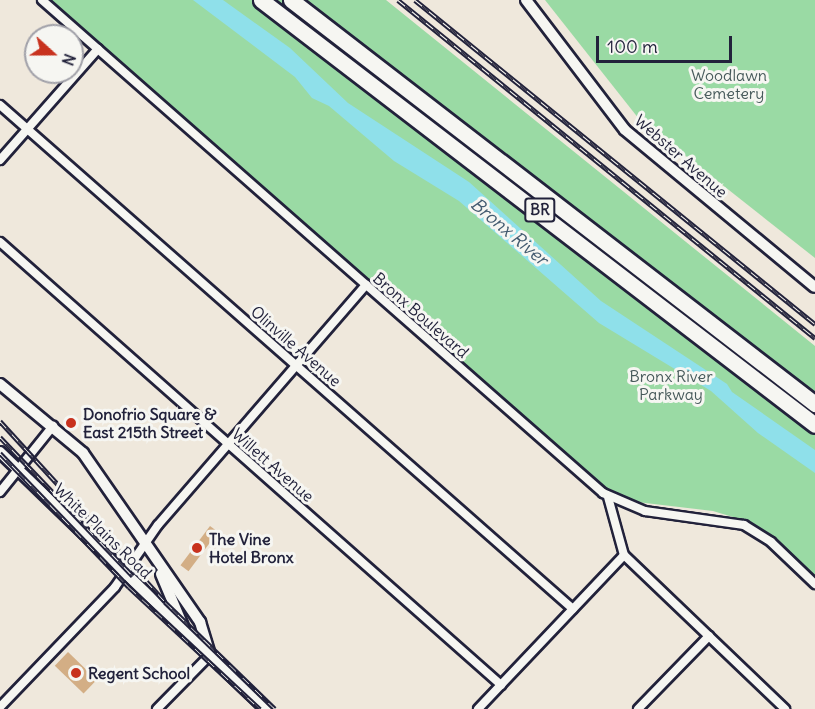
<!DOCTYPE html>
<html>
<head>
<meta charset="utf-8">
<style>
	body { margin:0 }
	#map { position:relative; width:815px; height:709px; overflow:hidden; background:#efe8dc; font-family:Delius,sans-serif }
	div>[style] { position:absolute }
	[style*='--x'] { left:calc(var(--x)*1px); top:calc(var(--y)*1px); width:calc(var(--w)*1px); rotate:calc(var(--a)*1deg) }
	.green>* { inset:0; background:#9adaa4 }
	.water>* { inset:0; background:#8fe0ea }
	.building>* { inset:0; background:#d3ae85; transform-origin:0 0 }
	.roads { filter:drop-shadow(2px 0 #22223b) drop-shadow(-2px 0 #22223b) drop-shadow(0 2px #22223b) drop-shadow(0 -2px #22223b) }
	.street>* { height:8px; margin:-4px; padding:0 4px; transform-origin:4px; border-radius:4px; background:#f6f6f2 }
	.secondary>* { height:10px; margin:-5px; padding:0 5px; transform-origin:5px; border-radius:5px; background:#f6f6f2 }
	.highway>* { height:15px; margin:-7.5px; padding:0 7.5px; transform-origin:7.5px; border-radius:7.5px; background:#f6f6f2 }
	.rail>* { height:5px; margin-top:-2.5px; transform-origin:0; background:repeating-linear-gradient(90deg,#f6f6f2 0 9px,#22223b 0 18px); box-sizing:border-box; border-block:2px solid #22223b }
	.dots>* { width:16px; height:16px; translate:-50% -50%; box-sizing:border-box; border:3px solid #f6f6f2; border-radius:50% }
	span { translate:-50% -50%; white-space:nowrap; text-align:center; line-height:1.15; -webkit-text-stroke:6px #f6f6f2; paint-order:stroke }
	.shield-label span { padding:2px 4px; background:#f6f6f2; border:2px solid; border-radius:4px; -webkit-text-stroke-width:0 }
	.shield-label { font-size:15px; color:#22223b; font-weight:700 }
	.park-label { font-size:16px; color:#46595a }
	.street-label { font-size:16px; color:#22223b }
	.poi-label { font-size:16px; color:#22223b; font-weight:700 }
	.left { translate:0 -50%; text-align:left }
	.water-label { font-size:18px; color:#435b70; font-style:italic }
	.north { position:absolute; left:24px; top:24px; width:60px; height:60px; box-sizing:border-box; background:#f6f6f2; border:2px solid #a1a1a9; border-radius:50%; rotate:111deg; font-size:16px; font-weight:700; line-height:24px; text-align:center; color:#22223b }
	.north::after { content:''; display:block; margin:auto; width:21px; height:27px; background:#c8321e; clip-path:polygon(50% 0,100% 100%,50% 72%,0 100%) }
	.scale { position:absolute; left:596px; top:36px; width:136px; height:27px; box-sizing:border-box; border:3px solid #22223b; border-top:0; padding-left:8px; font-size:18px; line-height:21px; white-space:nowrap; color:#22223b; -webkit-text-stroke:4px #f6f6f2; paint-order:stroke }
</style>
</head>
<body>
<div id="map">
	<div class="green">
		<div style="clip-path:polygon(50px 0,386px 0,815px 346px,815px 577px,784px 547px,746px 521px,713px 511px,637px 502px,603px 487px)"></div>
		<div style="clip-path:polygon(545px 0,815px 0,815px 258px,639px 119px)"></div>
	</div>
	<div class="water">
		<div style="clip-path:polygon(193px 0,223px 0,290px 48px,348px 103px,469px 182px,601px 301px,727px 384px,732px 392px,815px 450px,815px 473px,758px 433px,711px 391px,599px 323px,459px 201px,394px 161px,329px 106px,312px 98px,295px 77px)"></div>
	</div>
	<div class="building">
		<div style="left:210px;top:526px;width:10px;height:49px;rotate:37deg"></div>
		<div style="left:68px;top:652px;width:40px;height:19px;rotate:44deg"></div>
	</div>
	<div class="roads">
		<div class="street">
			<div style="--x:42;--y:0;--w:747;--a:41.31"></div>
			<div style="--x:603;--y:493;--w:46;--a:23.2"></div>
			<div style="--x:645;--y:511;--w:100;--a:8"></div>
			<div style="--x:744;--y:525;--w:32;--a:32"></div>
			<div style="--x:771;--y:542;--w:61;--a:43.7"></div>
			<div style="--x:0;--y:105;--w:763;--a:41.33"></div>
			<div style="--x:0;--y:160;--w:148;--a:-48.6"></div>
			<div style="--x:0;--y:242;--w:669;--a:41.48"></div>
			<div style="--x:0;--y:492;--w:85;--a:-51.2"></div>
			<div style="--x:608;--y:497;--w:60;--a:74.6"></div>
			<div style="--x:624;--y:555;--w:223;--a:43.7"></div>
			<div style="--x:0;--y:707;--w:166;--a:-46.2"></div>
			<div style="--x:115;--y:587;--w:75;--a:-55.3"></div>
			<div style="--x:158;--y:525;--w:318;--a:-49.1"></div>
			<div style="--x:157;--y:709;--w:76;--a:-45.5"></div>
			<div style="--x:478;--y:709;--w:212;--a:-46.5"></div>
			<div style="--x:638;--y:709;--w:102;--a:-45.8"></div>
		</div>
		<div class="secondary">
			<div style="--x:526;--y:0;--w:163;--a:52.7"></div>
			<div style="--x:625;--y:130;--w:246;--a:39.6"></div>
			<div style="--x:0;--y:384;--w:108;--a:39.7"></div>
			<div style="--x:83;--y:453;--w:206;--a:55.3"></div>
			<div style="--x:200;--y:622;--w:31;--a:73"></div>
			<div style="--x:0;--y:452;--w:370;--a:44"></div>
			<div style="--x:161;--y:574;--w:56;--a:67.1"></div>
		</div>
		<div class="highway">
			<div style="--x:261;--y:0;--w:698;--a:37.49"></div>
			<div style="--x:291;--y:0;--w:662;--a:37.63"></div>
		</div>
	</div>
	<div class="rail">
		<div style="--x:398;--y:0;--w:537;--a:39.03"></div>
		<div style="--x:415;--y:0;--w:515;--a:39.01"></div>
		<div style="--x:0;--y:421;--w:245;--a:47.6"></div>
		<div style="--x:165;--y:602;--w:153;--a:44.2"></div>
		<div style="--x:0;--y:437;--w:192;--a:46.3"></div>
		<div style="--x:0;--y:453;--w:186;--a:46.1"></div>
		<div style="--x:129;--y:587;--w:179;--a:43"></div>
	</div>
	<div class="dots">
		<div style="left:71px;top:423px;background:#c8321e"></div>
		<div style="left:197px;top:548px;background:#c8321e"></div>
		<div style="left:76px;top:673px;background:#c8321e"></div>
	</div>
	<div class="shield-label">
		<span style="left:540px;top:210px">BR</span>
	</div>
	<div class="park-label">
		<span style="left:729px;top:84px">Woodlawn<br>Cemetery</span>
		<span style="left:671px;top:385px">Bronx River<br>Parkway</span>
	</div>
	<div class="street-label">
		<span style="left:681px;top:156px;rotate:41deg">Webster Avenue</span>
		<span style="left:421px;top:315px;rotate:41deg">Bronx Boulevard</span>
		<span style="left:296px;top:346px;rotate:41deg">Olinville Avenue</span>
		<span style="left:273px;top:465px;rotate:41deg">Willett Avenue</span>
		<span style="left:103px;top:531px;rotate:44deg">White Plains Road</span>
	</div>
	<div class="poi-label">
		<span class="left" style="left:83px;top:423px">Donofrio Square &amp;<br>East 215th Street</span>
		<span class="left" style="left:209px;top:548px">The Vine<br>Hotel Bronx</span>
		<span class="left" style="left:88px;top:673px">Regent School</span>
	</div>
	<div class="water-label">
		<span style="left:509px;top:232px;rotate:40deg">Bronx River</span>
	</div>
	<div class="north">N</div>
	<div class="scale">100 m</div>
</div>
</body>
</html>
